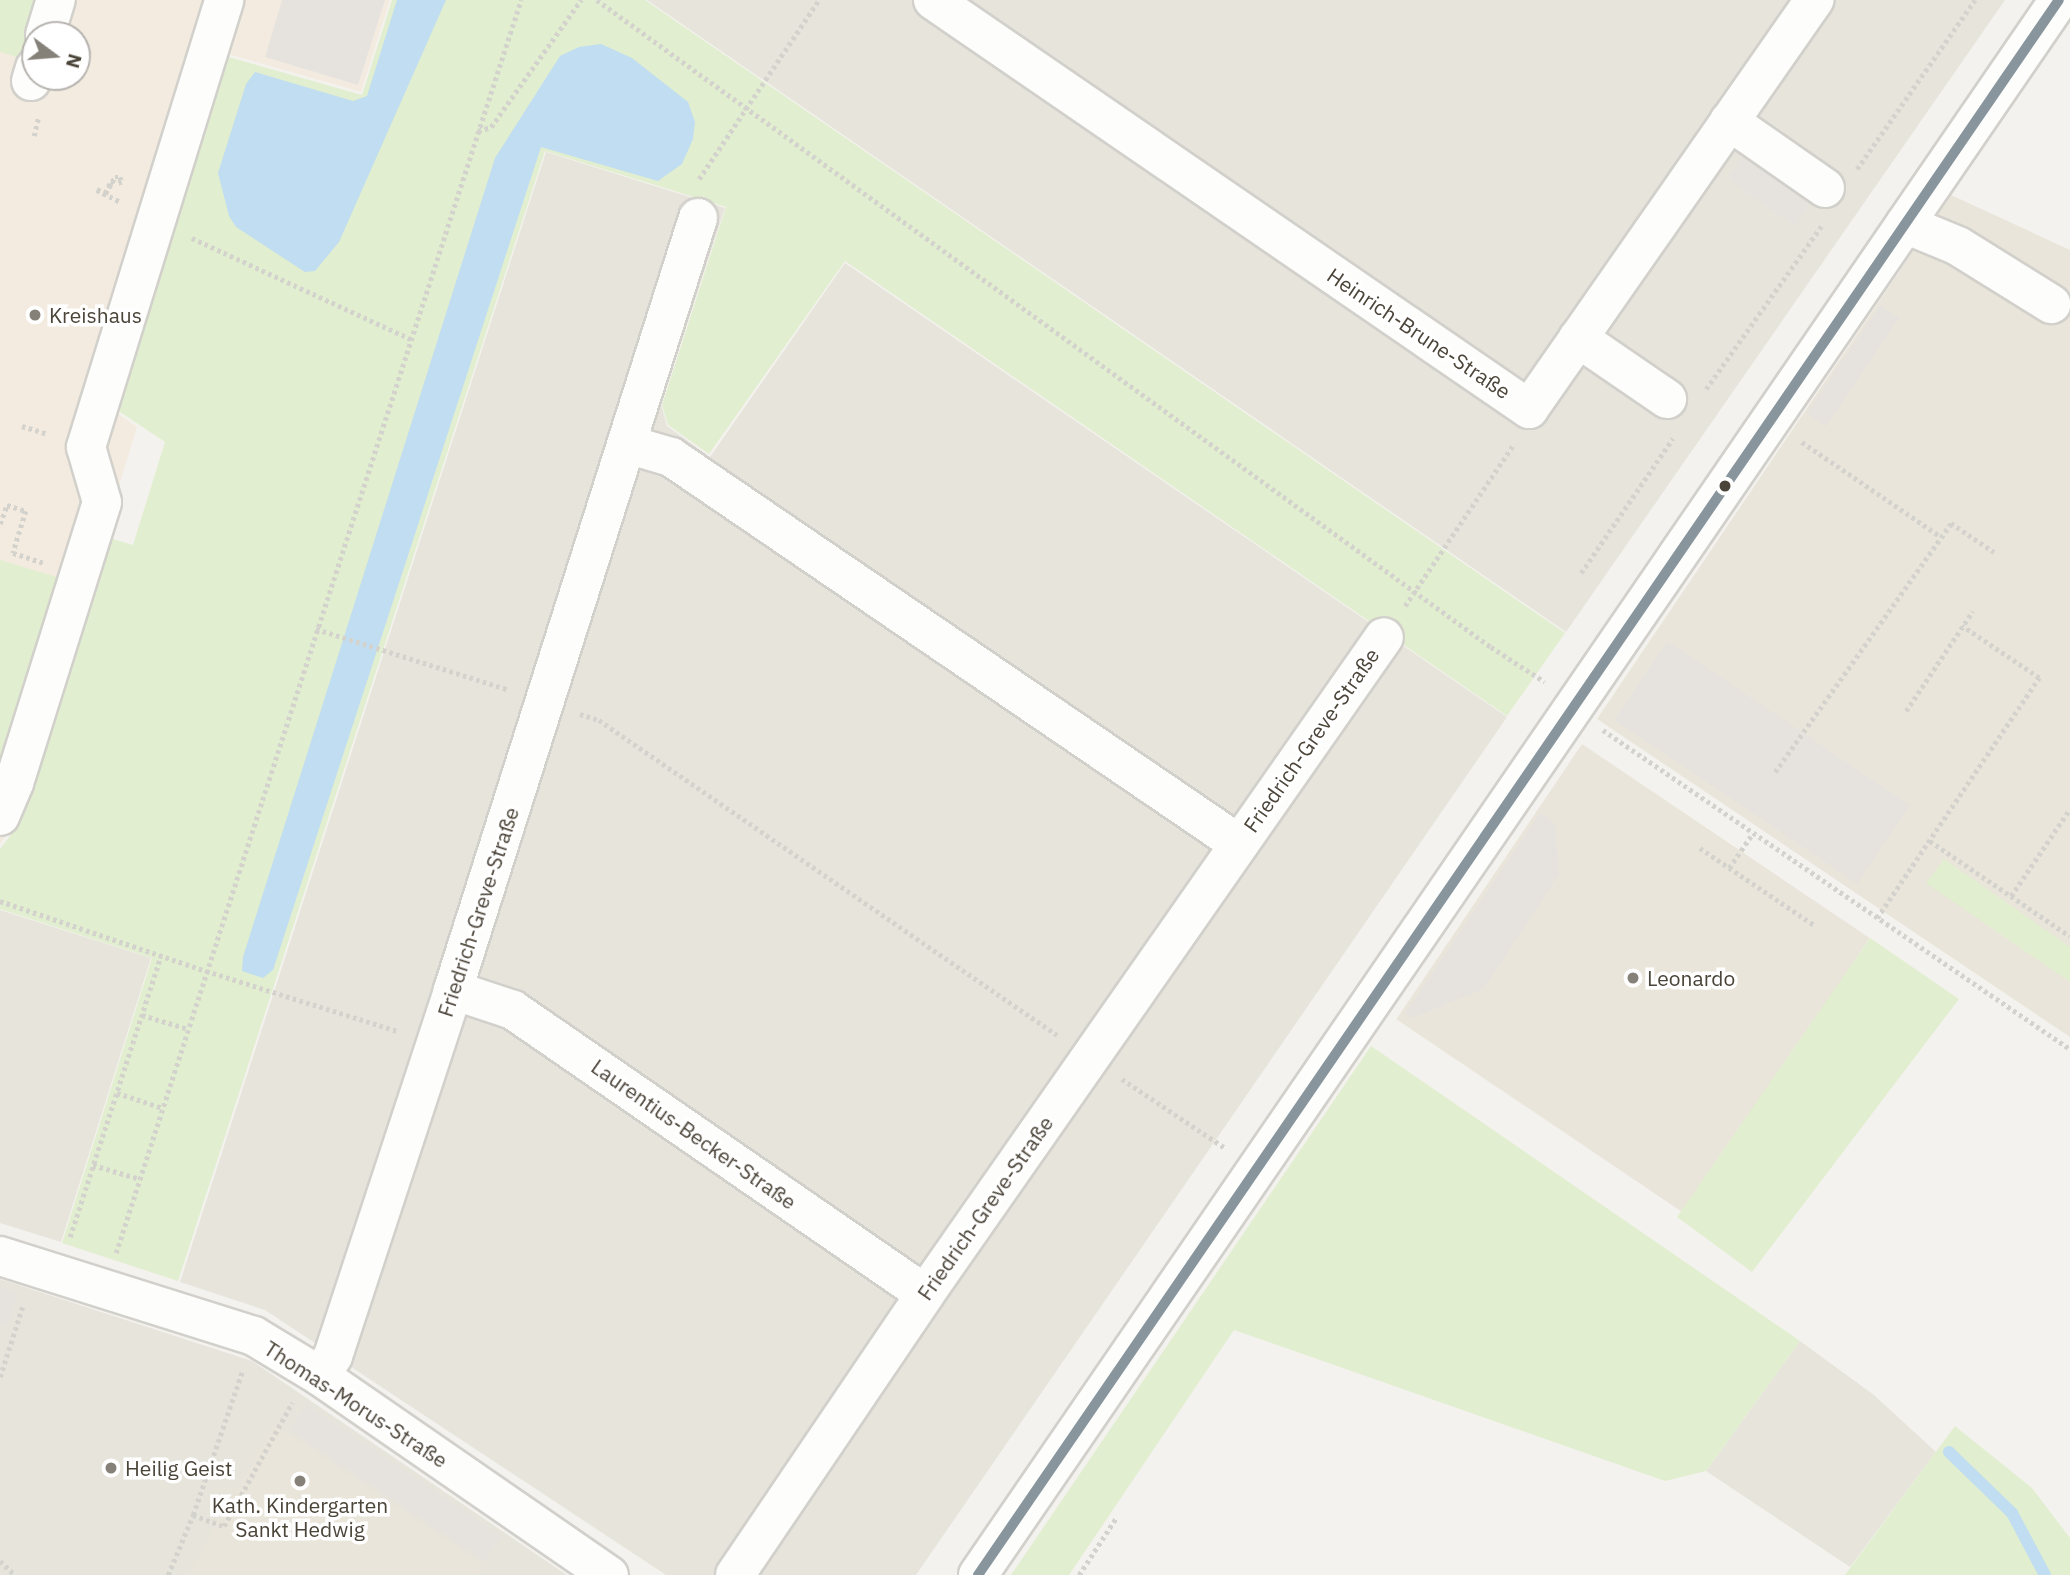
<!DOCTYPE html>
<html>
<head>
<meta charset="utf-8">
<style>
	body { margin:0 }
	#map { position:relative; width:2070px; height:1575px; overflow:hidden; background:#f4f2ee; font-family:"IBM Plex Sans",sans-serif }
	div>[style] { position:absolute }
	[style*='--x'] { left:calc(var(--x)*1px); top:calc(var(--y)*1px); width:calc(var(--w)*1px); rotate:calc(var(--a)*1deg) }
	.residential>* { inset:0; background:#e7e4dc }
	.commercial>* { inset:0; background:#f3ebdf }
	.education>* { inset:0; background:#eae5da; transform-origin:0 0 }
	.green>* { inset:0; background:#e1eecf }
	.parking>* { inset:0; background:#e6e3df; transform-origin:0 0 }
	.water>* { inset:0; background:#c0ddf1 }
	.stream>* { height:12px; margin:-6px; padding:0 6px; transform-origin:6px; border-radius:6px; background:#c0ddf1 }
	.path>* { height:4.5px; margin-top:-2.25px; transform-origin:0; background:repeating-linear-gradient(90deg,#d3d2cc 0 3.5px,transparent 0 7px) }
	.roads { filter:drop-shadow(2px 0 #d2d0cb) drop-shadow(-2px 0 #d2d0cb) drop-shadow(0 2px #d2d0cb) drop-shadow(0 -2px #d2d0cb) }
	.minor>* { height:38px; margin:-19px; padding:0 19px; transform-origin:19px; border-radius:19px; background:#fdfdfc }
	.path-bridge>* { height:4.5px; margin-top:-2.25px; transform-origin:0; background:repeating-linear-gradient(90deg,#d3d2cc 0 3.5px,transparent 0 7px) }
	.bus-1>* { height:10px; margin:-5px; padding:0 5px; transform-origin:5px; border-radius:5px; background:#88959d }
	.dots>* { width:19px; height:19px; translate:-50% -50%; box-sizing:border-box; border:4px solid #fff; border-radius:50% }
	span { translate:-50% -50%; white-space:nowrap; text-align:center; line-height:1.15; -webkit-text-stroke:7px #fff; paint-order:stroke }
	.poi-label { font-size:21px; color:#4b4439 }
	.left { translate:0 -50%; text-align:left }
	.street-label { font-size:21px; color:#4b4439 }
	.north { position:absolute; left:21px; top:21px; width:70px; height:70px; box-sizing:border-box; background:#fff; border:2px solid #b7b4b0; border-radius:50%; rotate:106deg; font-size:19px; font-weight:700; line-height:28px; text-align:center; color:#4b4439 }
	.north::after { content:''; display:block; margin:auto; width:24px; height:32px; background:#868178; clip-path:polygon(50% 0,100% 100%,50% 72%,0 100%) }
</style>
</head>
<body>
<div id="map">
	<div class="residential">
		<div style="clip-path:polygon(647px 0,2005px 0,1566px 632px)"></div>
		<div style="clip-path:polygon(546px 152px,725px 208px,661px 404px,667px 426px,710px 457px,845px 263px,1507px 717px,916px 1575px,666px 1575px,265px 1310px,180px 1282px)"></div>
		<div style="clip-path:polygon(0 910px,151px 958px,61px 1242px,0 1223px)"></div>
		<div style="clip-path:polygon(0 1279px,252px 1361px,567px 1575px,0 1575px)"></div>
		<div style="clip-path:polygon(1800px 1341px,1874px 1395px,1936px 1452px,1850px 1567px,1706px 1471px)"></div>
	</div>
	<div class="commercial">
		<div style="clip-path:polygon(evenodd,0 0,390px 0,361px 92px,217px 51px,103px 403px,137px 427px,16px 821px,0 844px,0 0,35px 35px,77px 35px,77px 77px,35px 77px,35px 35px)"></div>
	</div>
	<div class="education">
		<div style="clip-path:polygon(1951px 195px,2070px 250px,2070px 1037px,1597px 719px)"></div>
		<div style="left:1582px;top:744px;width:347px;height:332px;rotate:34deg"></div>
		<div style="clip-path:polygon(275px 1425px,484px 1566px,478px 1575px,188px 1575px)"></div>
	</div>
	<div class="green">
		<div style="clip-path:polygon(0 0,38px 0,20px 58px,0 52px)"></div>
		<div style="clip-path:polygon(392px 0,645px 0,1565px 633px,1507px 716px,845px 261px,709px 454px,668px 425px,662px 405px,726px 207px,545px 151px,178px 1281px,62px 1243px,152px 958px,0 909px,0 849px,20px 823px,106px 537px,133px 545px,165px 442px,105px 402px,218px 54px,362px 95px)"></div>
		<div style="clip-path:polygon(0 560px,67px 580px,0 792px)"></div>
		<div style="clip-path:polygon(1944px 859px,2070px 947px,2070px 982px,1926px 883px)"></div>
		<div style="clip-path:polygon(1870px 938px,1959px 999px,1752px 1272px,1677px 1217px)"></div>
		<div style="clip-path:polygon(1371px 1046px,1800px 1341px,1706px 1471px,1665px 1481px,1234px 1330px,1069px 1575px,1011px 1575px)"></div>
		<div style="clip-path:polygon(1955px 1426px,2032px 1488px,2070px 1538px,2070px 1575px,1845px 1575px)"></div>
	</div>
	<div class="parking">
		<div style="clip-path:polygon(282px 0,385px 0,358px 85px,265px 57px)"></div>
		<div style="left:1744px;top:155px;width:82px;height:29px;rotate:35deg"></div>
		<div style="left:1880px;top:305px;width:23px;height:131px;rotate:34deg"></div>
		<div style="left:1667px;top:641px;width:293px;height:95px;rotate:34deg"></div>
		<div style="clip-path:polygon(1540px 813px,1555px 823px,1559px 874px,1483px 989px,1413px 1018px,1405px 1013px)"></div>
		<div style="clip-path:polygon(0 1287px,18px 1293px,7px 1325px,0 1323px)"></div>
		<div style="left:307px;top:1405px;width:234px;height:30px;rotate:34deg"></div>
	</div>
	<div class="water">
		<div style="clip-path:polygon(397px 0,446px 0,339px 242px,315px 271px,305px 272px,236px 227px,229px 216px,218px 173px,246px 84px,255px 72px,353px 101px,367px 96px)"></div>
		<div style="clip-path:polygon(601px 44px,632px 58px,688px 102px,695px 122px,693px 139px,682px 164px,658px 181px,541px 147px,273px 970px,263px 978px,242px 971px,243px 957px,495px 158px,560px 56px,579px 47px)"></div>
	</div>
	<div class="stream">
		<div style="--x:1949;--y:1452;--w:88;--a:44.1"></div>
		<div style="--x:2012;--y:1513;--w:70;--a:62"></div>
	</div>
	<div class="path">
		<div style="--x:597;--y:0;--w:1104;--a:35.89"></div>
		<div style="--x:1491;--y:647;--w:64;--a:32.9"></div>
		<div style="--x:478;--y:131;--w:14;--a:-17"></div>
		<div style="--x:491;--y:127;--w:156;--a:-54.7"></div>
		<div style="--x:34;--y:136;--w:18;--a:-77"></div>
		<div style="--x:1857;--y:169;--w:206;--a:-55.1"></div>
		<div style="--x:699;--y:179;--w:216;--a:-56.2"></div>
		<div style="--x:97;--y:190;--w:27;--a:27"></div>
		<div style="--x:105;--y:194;--w:20;--a:-60"></div>
		<div style="--x:115;--y:177;--w:5;--a:0"></div>
		<div style="--x:120;--y:177;--w:5;--a:68"></div>
		<div style="--x:122;--y:182;--w:6;--a:162"></div>
		<div style="--x:192;--y:238;--w:241;--a:24.8"></div>
		<div style="--x:1706;--y:389;--w:201;--a:-54.7"></div>
		<div style="--x:22;--y:426;--w:27;--a:17"></div>
		<div style="--x:1802;--y:442;--w:167;--a:34.3"></div>
		<div style="--x:0;--y:524;--w:20;--a:-70"></div>
		<div style="--x:7;--y:505;--w:20;--a:18"></div>
		<div style="--x:26;--y:511;--w:44;--a:107.2"></div>
		<div style="--x:13;--y:553;--w:33;--a:18"></div>
		<div style="--x:1581;--y:573;--w:163;--a:-55.7"></div>
		<div style="--x:1405;--y:606;--w:194;--a:-56.1"></div>
		<div style="--x:316;--y:629;--w:202;--a:17.5"></div>
		<div style="--x:1906;--y:711;--w:120;--a:-56.2"></div>
		<div style="--x:580;--y:714;--w:20;--a:18"></div>
		<div style="--x:599;--y:720;--w:556;--a:34.52"></div>
		<div style="--x:1603;--y:730;--w:566;--a:34.34"></div>
		<div style="--x:1775;--y:772;--w:305;--a:-54.7"></div>
		<div style="--x:1951;--y:523;--w:52;--a:34"></div>
		<div style="--x:1930;--y:841;--w:169;--a:34.2"></div>
		<div style="--x:1700;--y:848;--w:138;--a:34"></div>
		<div style="--x:1729;--y:868;--w:42;--a:-55.6"></div>
		<div style="--x:2011;--y:896;--w:105;--a:-55.9"></div>
		<div style="--x:0;--y:901;--w:218;--a:18.8"></div>
		<div style="--x:206;--y:971;--w:201;--a:17.4"></div>
		<div style="--x:1877;--y:918;--w:290;--a:-56"></div>
		<div style="--x:2039;--y:678;--w:93;--a:-146"></div>
		<div style="--x:142;--y:1015;--w:48;--a:16.9"></div>
		<div style="--x:1122;--y:1079;--w:124;--a:33.8"></div>
		<div style="--x:117;--y:1093;--w:48;--a:18.1"></div>
		<div style="--x:93;--y:1165;--w:49;--a:16.6"></div>
		<div style="--x:70;--y:1237;--w:295;--a:-72.1"></div>
		<div style="--x:116;--y:1253;--w:1317;--a:-72.09"></div>
		<div style="--x:0;--y:1377;--w:76;--a:-72.3"></div>
		<div style="--x:193;--y:1515;--w:33;--a:20"></div>
		<div style="--x:224;--y:1526;--w:141;--a:-61.1"></div>
		<div style="--x:0;--y:1561;--w:21;--a:43"></div>
		<div style="--x:168;--y:1575;--w:65;--a:-67.4"></div>
		<div style="--x:193;--y:1515;--w:151;--a:-71.1"></div>
		<div style="--x:1079;--y:1575;--w:68;--a:-57"></div>
	</div>
	<div class="roads">
		<div class="minor">
			<div style="--x:933;--y:0;--w:723;--a:34.46"></div>
			<div style="--x:1529;--y:409;--w:499;--a:-55.1"></div>
			<div style="--x:45;--y:35;--w:37;--a:-73"></div>
			<div style="--x:31;--y:81;--w:14;--a:-73"></div>
			<div style="--x:1729;--y:121;--w:117;--a:34.9"></div>
			<div style="--x:1905;--y:224;--w:57;--a:22.5"></div>
			<div style="--x:1958;--y:246;--w:110;--a:31.9"></div>
			<div style="--x:1578;--y:338;--w:108;--a:34.4"></div>
			<div style="--x:627;--y:444;--w:46;--a:16.5"></div>
			<div style="--x:671;--y:457;--w:687;--a:34.27"></div>
			<div style="--x:0;--y:816;--w:36;--a:-67"></div>
			<div style="--x:14;--y:783;--w:294;--a:-72.6"></div>
			<div style="--x:102;--y:502;--w:57;--a:-106.2"></div>
			<div style="--x:86;--y:447;--w:468;--a:-72.8"></div>
			<div style="--x:453;--y:990;--w:63;--a:18.4"></div>
			<div style="--x:513;--y:1010;--w:500;--a:34.58"></div>
			<div style="--x:0;--y:1256;--w:266;--a:17.5"></div>
			<div style="--x:254;--y:1336;--w:77;--a:31.2"></div>
			<div style="--x:320;--y:1376;--w:351;--a:34.6"></div>
			<div style="--x:320;--y:1376;--w:24;--a:-57"></div>
			<div style="--x:333;--y:1356;--w:385;--a:-71.8"></div>
			<div style="--x:453;--y:990;--w:810;--a:-72.39"></div>
			<div style="--x:735;--y:1575;--w:339;--a:-55.9"></div>
			<div style="--x:925;--y:1294;--w:801;--a:-55.06"></div>
			<div style="--x:978;--y:1575;--w:1910;--a:-55.54"></div>
		</div>
	</div>
	<div class="path-bridge">
		<div style="--x:97;--y:189;--w:9;--a:27"></div>
		<div style="--x:105;--y:193;--w:13;--a:-63"></div>
		<div style="--x:111;--y:181;--w:6;--a:31"></div>
	</div>
	<div class="bus-1">
		<div style="--x:978;--y:1575;--w:1910;--a:-55.54"></div>
	</div>
	<div class="dots">
		<div style="left:35px;top:315px;background:#868178"></div>
		<div style="left:1725px;top:486px;background:#4b4439"></div>
		<div style="left:1633px;top:978px;background:#868178"></div>
		<div style="left:111px;top:1468px;background:#868178"></div>
		<div style="left:300px;top:1481px;background:#868178"></div>
	</div>
	<div class="poi-label">
		<span class="left" style="left:49px;top:315px">Kreishaus</span>
		<span class="left" style="left:1647px;top:978px">Leonardo</span>
		<span class="left" style="left:125px;top:1468px">Heilig Geist</span>
		<span style="left:300px;top:1517px">Kath. Kindergarten<br>Sankt Hedwig</span>
	</div>
	<div class="street-label">
		<span style="left:1419px;top:333px;rotate:34deg">Heinrich-Brune-Straße</span>
		<span style="left:1311px;top:740px;rotate:-55deg">Friedrich-Greve-Straße</span>
		<span style="left:478px;top:912px;rotate:-72deg">Friedrich-Greve-Straße</span>
		<span style="left:694px;top:1134px;rotate:35deg">Laurentius-Becker-Straße</span>
		<span style="left:985px;top:1208px;rotate:-55deg">Friedrich-Greve-Straße</span>
		<span style="left:356px;top:1404px;rotate:33deg">Thomas-Morus-Straße</span>
	</div>
	<div class="north">N</div>
</div>
</body>
</html>
